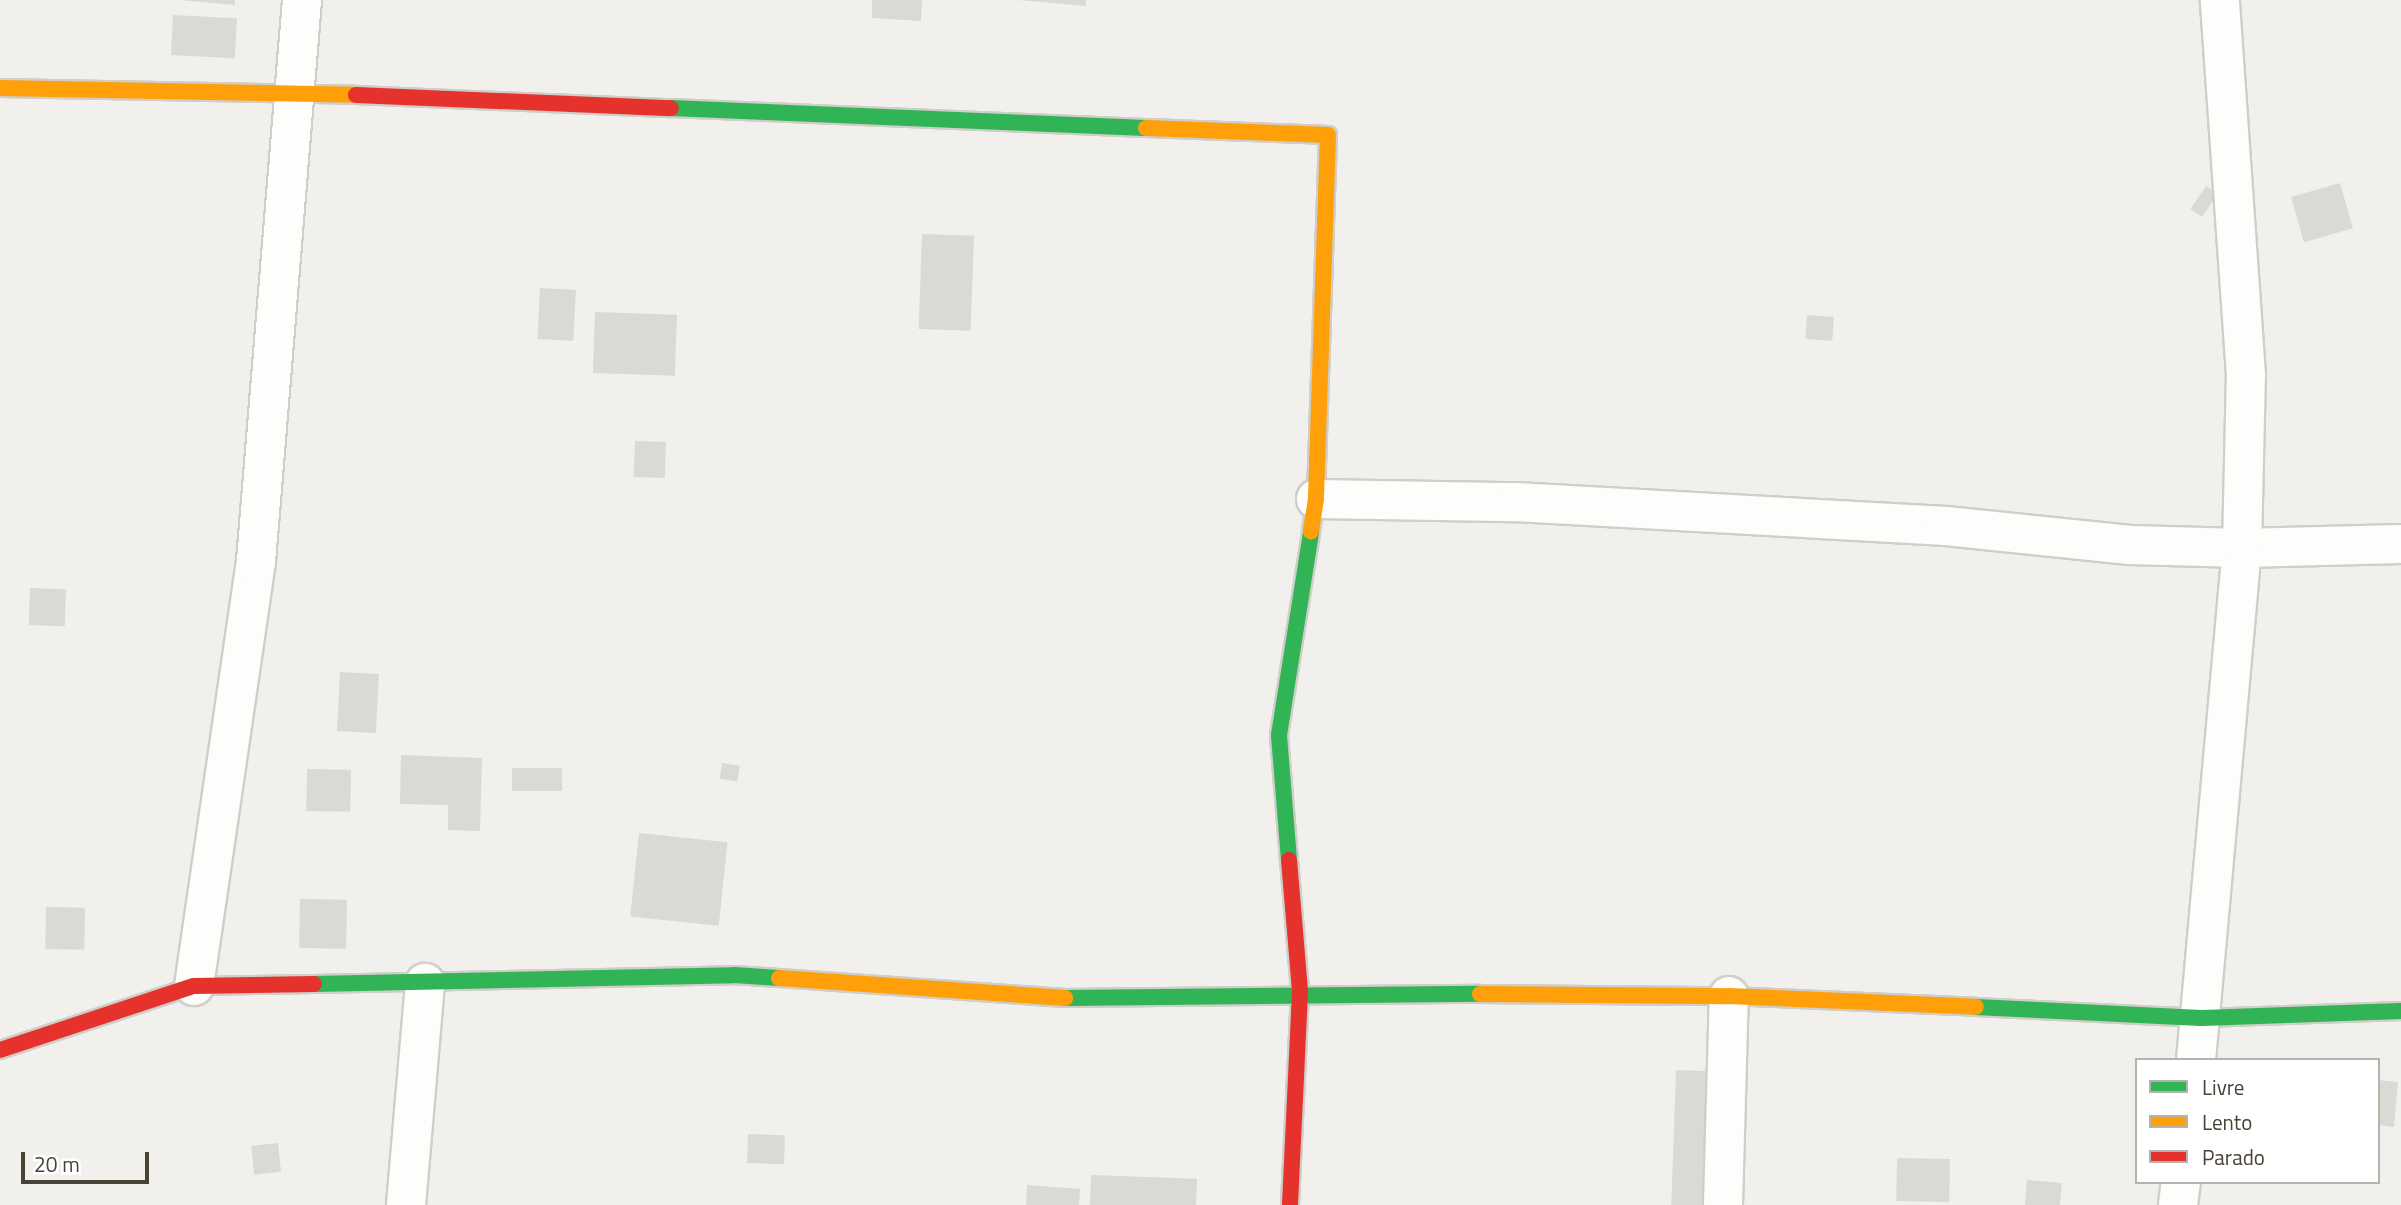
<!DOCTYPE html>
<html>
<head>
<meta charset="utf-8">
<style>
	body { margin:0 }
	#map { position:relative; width:2401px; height:1205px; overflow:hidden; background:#f1f0ec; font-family:"Titillium Web",sans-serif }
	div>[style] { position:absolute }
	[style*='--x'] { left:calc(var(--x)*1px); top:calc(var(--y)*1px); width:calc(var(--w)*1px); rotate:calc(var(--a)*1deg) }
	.building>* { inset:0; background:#dbd9d4; transform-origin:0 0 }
	.roads { filter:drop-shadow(2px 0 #cfcec9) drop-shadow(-2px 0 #cfcec9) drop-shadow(0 2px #cfcec9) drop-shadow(0 -2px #cfcec9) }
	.street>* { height:38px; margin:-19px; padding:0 19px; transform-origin:19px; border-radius:19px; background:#fdfdfc }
	.fast>* { height:16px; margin:-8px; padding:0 8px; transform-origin:8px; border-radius:8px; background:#30b455 }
	.slow>* { height:16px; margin:-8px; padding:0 8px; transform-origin:8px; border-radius:8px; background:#ff9f0a }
	.jam>* { height:16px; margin:-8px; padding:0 8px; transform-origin:8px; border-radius:8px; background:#e5322d }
	span { translate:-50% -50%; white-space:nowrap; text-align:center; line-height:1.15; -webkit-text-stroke:5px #fff; paint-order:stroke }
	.legend { position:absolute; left:2135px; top:1058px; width:245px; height:126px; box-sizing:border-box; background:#fff; border:2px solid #b6b3af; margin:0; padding:9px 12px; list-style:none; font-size:21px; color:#484237 }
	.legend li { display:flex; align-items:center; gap:14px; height:35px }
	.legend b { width:35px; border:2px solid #b6b3af }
	.scale { position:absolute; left:21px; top:1152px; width:128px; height:32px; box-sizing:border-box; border:4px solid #484237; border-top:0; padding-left:9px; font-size:21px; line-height:24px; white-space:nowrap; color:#484237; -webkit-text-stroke:5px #fff; paint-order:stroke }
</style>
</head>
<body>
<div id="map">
	<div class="building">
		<div style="clip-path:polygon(180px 0,235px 0,235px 5px)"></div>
		<div style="clip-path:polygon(872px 0,922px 0,921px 21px,872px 18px)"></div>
		<div style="clip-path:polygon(1018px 0,1086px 0,1086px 6px)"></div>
		<div style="left:173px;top:15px;width:64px;height:40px;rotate:3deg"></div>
		<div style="left:2340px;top:183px;width:47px;height:51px;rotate:74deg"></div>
		<div style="left:2206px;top:186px;width:14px;height:28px;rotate:34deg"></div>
		<div style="left:922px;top:234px;width:52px;height:95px;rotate:2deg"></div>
		<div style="left:540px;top:288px;width:36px;height:51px;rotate:3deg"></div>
		<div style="left:595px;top:312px;width:82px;height:61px;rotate:2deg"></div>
		<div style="left:1807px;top:315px;width:27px;height:24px;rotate:4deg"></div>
		<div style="left:635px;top:441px;width:31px;height:36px;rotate:2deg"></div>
		<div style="left:30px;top:588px;width:36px;height:37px;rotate:2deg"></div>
		<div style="left:340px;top:672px;width:39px;height:59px;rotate:3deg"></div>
		<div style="clip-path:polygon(401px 755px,482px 758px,480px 831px,448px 830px,448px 805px,400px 804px)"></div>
		<div style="left:722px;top:763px;width:18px;height:16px;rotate:9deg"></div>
		<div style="left:512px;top:768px;width:50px;height:23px"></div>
		<div style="left:307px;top:769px;width:44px;height:42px;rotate:1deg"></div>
		<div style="left:639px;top:833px;width:89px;height:84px;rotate:6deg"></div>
		<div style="left:300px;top:899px;width:47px;height:49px;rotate:1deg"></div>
		<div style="left:46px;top:907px;width:39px;height:42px;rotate:1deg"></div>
		<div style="left:1676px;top:1070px;width:34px;height:135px;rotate:2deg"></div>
		<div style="clip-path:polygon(2378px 1080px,2398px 1082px,2394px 1127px,2378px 1125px)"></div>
		<div style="left:748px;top:1134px;width:37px;height:29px;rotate:2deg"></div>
		<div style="left:278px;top:1143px;width:29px;height:27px;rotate:84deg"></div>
		<div style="left:1897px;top:1158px;width:53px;height:43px;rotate:1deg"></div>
		<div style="left:1091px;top:1175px;width:106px;height:30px;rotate:2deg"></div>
		<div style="left:2027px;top:1180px;width:35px;height:25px;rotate:5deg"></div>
		<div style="clip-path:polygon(1027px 1185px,1080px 1189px,1079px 1205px,1026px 1205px)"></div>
	</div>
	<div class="roads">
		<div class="street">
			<div style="--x:1316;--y:499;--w:200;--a:0.9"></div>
			<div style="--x:1516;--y:502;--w:431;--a:3.2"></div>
			<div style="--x:1946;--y:526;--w:185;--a:5.9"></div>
			<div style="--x:2130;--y:545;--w:112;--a:1.5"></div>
			<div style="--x:2242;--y:548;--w:159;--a:-1.4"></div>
			<div style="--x:194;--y:986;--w:429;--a:-81.7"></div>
			<div style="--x:256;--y:561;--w:563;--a:-85.31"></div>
			<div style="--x:2196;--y:1060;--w:514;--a:-84.87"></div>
			<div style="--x:2242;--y:548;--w:173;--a:-88.7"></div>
			<div style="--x:2246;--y:375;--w:376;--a:-94"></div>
			<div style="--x:406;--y:1205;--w:223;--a:-85.1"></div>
			<div style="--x:1723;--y:1205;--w:209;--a:-88.4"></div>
			<div style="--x:2178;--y:1205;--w:23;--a:-83"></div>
		</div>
		<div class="fast">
			<div style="--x:671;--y:108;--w:475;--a:2.4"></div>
			<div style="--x:1289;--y:860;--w:125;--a:-94.6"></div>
			<div style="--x:1279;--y:735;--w:206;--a:-81"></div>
			<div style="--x:314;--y:984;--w:420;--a:-1.2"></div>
			<div style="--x:734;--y:975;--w:45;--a:3.8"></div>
			<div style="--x:1065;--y:998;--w:415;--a:-0.6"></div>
			<div style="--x:1976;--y:1007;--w:225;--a:2.8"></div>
			<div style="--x:2201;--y:1018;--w:200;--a:-2"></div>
		</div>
		<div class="slow">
			<div style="--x:0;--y:88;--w:356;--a:1.1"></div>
			<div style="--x:1146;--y:128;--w:182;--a:2.2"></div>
			<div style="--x:1328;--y:135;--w:364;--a:91.9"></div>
			<div style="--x:1316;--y:499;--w:33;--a:99"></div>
			<div style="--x:779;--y:978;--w:287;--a:4"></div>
			<div style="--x:1480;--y:994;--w:249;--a:0.5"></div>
			<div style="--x:1729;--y:996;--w:247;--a:2.5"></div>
		</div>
		<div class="jam">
			<div style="--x:356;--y:95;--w:315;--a:2.4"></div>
			<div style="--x:1289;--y:860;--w:132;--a:85.2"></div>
			<div style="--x:1300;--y:992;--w:213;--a:92.7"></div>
			<div style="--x:0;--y:1050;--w:204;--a:-18.3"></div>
			<div style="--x:194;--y:986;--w:120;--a:-1"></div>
		</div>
	</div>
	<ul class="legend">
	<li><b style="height:9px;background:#30b455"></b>Livre</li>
	<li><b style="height:9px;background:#ff9f0a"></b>Lento</li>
	<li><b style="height:9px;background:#e5322d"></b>Parado</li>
	</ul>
	<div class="scale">20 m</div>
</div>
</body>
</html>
